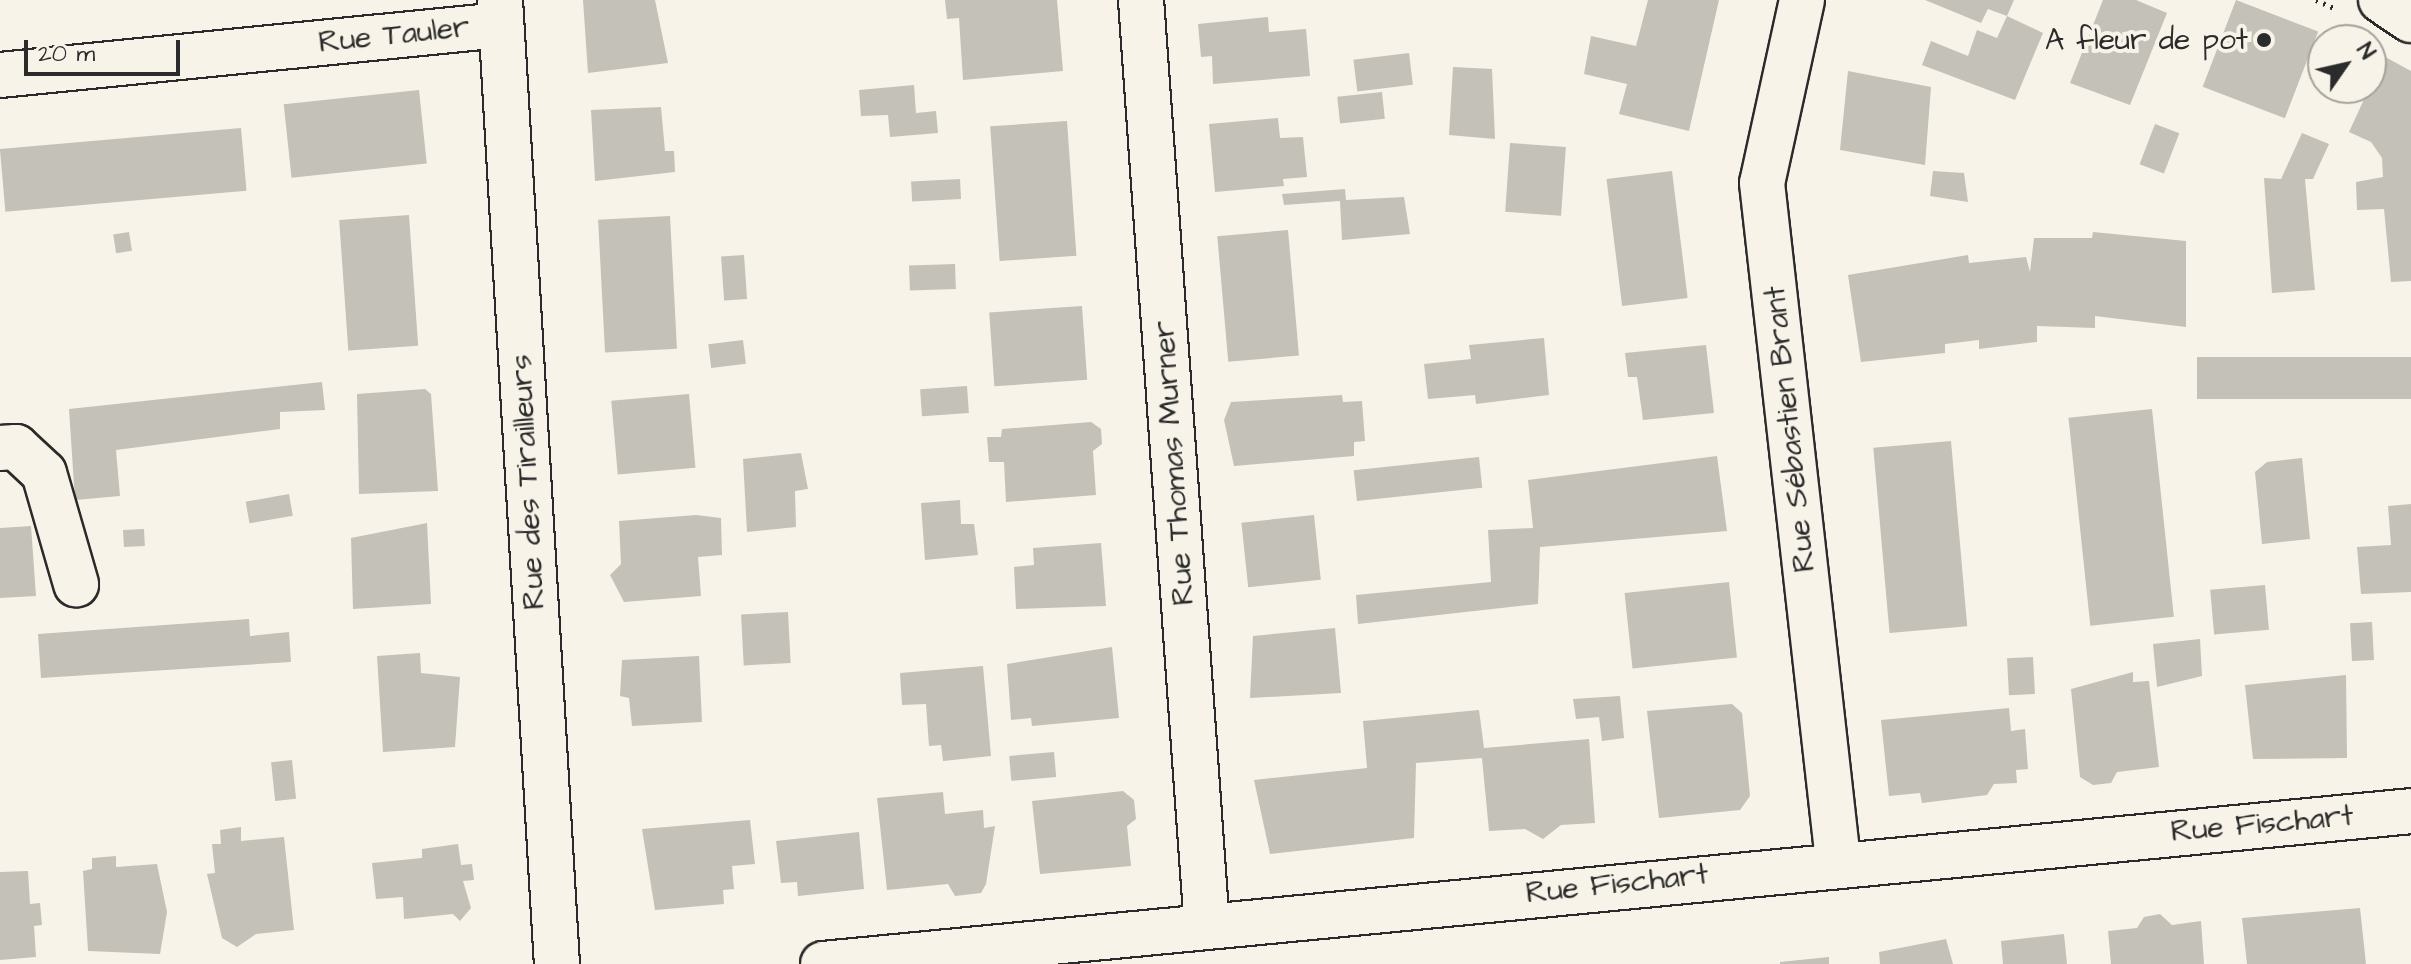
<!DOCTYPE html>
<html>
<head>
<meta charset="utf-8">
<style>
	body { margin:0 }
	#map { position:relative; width:2411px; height:964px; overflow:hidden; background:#f7f3e8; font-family:"Architects Daughter",sans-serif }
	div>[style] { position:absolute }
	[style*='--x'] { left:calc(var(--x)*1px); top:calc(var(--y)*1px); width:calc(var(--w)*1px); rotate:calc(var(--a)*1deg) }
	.building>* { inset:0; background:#c4c1b9; transform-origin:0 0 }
	.path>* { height:5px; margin-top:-2.5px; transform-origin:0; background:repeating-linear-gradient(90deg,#2b2b2b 0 2px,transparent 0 8px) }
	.roads { filter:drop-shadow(2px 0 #2b2b2b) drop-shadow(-2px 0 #2b2b2b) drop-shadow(0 2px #2b2b2b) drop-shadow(0 -2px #2b2b2b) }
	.minor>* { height:44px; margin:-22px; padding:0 22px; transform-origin:22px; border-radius:22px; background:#f7f3e8 }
	.major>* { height:44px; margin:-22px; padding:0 22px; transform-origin:22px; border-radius:22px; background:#f7f3e8 }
	.dots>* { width:22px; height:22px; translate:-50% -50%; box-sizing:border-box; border:4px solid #f7f3e8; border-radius:50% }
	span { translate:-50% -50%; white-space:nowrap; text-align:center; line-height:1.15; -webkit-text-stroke:8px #f7f3e8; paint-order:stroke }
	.street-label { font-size:30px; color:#2b2b2b }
	.poi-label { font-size:30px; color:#2b2b2b }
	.right { translate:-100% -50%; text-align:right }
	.north { position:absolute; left:2307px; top:24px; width:80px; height:80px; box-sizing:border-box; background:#f7f3e8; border:2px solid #a5a39c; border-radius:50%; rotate:56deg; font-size:22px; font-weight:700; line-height:32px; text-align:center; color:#2b2b2b }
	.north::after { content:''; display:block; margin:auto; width:28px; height:36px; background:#2b2b2b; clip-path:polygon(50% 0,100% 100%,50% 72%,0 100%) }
	.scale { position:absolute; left:24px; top:40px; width:156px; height:36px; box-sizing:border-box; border:4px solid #2b2b2b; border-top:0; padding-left:10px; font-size:24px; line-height:28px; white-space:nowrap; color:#2b2b2b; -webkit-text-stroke:6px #f7f3e8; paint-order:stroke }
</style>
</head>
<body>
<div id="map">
	<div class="building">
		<div style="clip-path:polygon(583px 0,655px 0,668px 63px,588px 73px)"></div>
		<div style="clip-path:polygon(945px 0,1057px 0,1063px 71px,963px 80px,959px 18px,947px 19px)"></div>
		<div style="clip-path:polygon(1648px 0,1719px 0,1689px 131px,1619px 114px,1627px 84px,1584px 74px,1591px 36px,1636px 46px)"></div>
		<div style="clip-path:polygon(1925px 0,2014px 0,2007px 16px,1988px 9px,1981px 23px)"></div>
		<div style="clip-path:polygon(2103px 0,2136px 0,2167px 13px,2130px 105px,2070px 83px)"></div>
		<div style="left:2236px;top:0;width:88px;height:93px;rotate:21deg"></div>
		<div style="clip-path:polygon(2007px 16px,2043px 33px,2015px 100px,1922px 65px,1931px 41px,1968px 56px,1977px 30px,1997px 38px)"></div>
		<div style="clip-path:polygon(1268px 17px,1269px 32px,1306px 29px,1310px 76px,1213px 84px,1212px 56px,1201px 57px,1198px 24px)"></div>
		<div style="left:1409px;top:53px;width:32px;height:56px;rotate:83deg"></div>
		<div style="clip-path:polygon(2378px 53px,2411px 71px,2411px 281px,2391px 282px,2384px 209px,2357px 210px,2356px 182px,2383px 177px,2382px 158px,2371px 142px,2349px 132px,2366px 95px,2357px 88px,2371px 88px)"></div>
		<div style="clip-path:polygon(1453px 67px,1492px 69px,1495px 139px,1449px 135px)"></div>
		<div style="clip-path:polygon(1848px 71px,1931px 87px,1925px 165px,1840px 150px)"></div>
		<div style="clip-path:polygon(914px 85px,916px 113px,936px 111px,938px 133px,890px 137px,888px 115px,861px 116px,859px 90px)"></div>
		<div style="left:419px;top:90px;width:74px;height:136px;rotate:84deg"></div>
		<div style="left:1382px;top:92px;width:27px;height:45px;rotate:84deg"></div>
		<div style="clip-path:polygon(661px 107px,665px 151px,674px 151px,675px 172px,595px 181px,591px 110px)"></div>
		<div style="clip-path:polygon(1278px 118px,1280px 138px,1303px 137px,1307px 177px,1283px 179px,1284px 186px,1215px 192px,1209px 124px)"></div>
		<div style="left:1067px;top:121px;width:135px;height:77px;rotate:86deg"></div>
		<div style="left:2155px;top:124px;width:26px;height:43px;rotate:21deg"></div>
		<div style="left:241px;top:128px;width:63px;height:242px;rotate:85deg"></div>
		<div style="clip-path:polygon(2302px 133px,2329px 144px,2313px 179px,2305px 179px,2315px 290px,2272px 293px,2264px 178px,2281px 179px)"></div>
		<div style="left:1510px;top:143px;width:56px;height:69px;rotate:4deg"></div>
		<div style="left:1672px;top:171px;width:128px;height:66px;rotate:83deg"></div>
		<div style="clip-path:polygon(1933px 171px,1964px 173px,1968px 202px,1930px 196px)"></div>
		<div style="left:960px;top:179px;width:20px;height:49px;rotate:87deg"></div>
		<div style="clip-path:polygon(1345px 189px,1346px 200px,1404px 197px,1410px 234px,1342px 240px,1340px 201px,1284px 205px,1282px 194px)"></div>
		<div style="left:409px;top:215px;width:131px;height:70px;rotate:86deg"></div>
		<div style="left:670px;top:216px;width:133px;height:72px;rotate:87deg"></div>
		<div style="left:1288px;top:230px;width:126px;height:71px;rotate:85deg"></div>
		<div style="left:129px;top:232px;width:19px;height:16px;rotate:81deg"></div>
		<div style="clip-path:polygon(2093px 232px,2186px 241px,2186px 327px,2095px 316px,2095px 328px,2037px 326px,2037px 342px,1979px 349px,1979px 340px,1945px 344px,1945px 353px,1861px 362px,1848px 275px,1968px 255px,1969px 263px,2026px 257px,2030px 272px,2034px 238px,2092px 238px)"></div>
		<div style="left:744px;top:255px;width:44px;height:23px;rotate:86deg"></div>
		<div style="left:955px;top:264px;width:25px;height:46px;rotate:88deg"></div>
		<div style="left:1082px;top:306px;width:74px;height:93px;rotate:86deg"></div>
		<div style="clip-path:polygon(1544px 338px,1549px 395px,1476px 404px,1475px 395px,1428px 399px,1424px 364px,1471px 359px,1469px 345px)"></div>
		<div style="left:743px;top:340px;width:24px;height:35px;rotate:83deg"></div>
		<div style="clip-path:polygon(1706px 345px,1714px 413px,1643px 420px,1637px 377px,1628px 377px,1625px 353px)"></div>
		<div style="left:2411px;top:357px;width:42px;height:214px;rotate:90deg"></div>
		<div style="clip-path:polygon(322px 382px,325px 410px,280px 412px,280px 429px,116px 450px,120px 496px,75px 500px,69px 409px)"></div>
		<div style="left:967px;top:386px;width:27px;height:47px;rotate:86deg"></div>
		<div style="clip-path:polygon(425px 389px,431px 394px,438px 491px,359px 494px,357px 394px)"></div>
		<div style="left:689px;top:394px;width:74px;height:78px;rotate:85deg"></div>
		<div style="clip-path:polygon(1342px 395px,1343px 402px,1362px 401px,1365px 441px,1354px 442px,1354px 456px,1234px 466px,1224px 420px,1231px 402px)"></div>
		<div style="left:2152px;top:409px;width:209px;height:84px;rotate:84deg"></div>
		<div style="clip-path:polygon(1091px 422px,1101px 429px,1102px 444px,1093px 451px,1096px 495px,1006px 502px,1004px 462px,989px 462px,987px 437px,1001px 437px,1002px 429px)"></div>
		<div style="left:1951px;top:441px;width:186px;height:78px;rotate:85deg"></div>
		<div style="clip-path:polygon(801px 453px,808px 489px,795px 491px,796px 527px,747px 532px,743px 459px)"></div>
		<div style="clip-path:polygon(1717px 456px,1727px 531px,1540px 547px,1538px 604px,1358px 624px,1356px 595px,1491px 582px,1488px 530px,1533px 528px,1528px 480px)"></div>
		<div style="left:1479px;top:457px;width:31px;height:126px;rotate:84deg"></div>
		<div style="clip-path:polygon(2302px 458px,2310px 539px,2262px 544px,2255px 472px,2267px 462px)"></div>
		<div style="left:289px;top:494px;width:22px;height:44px;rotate:80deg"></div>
		<div style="clip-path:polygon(960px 500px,961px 524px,974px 524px,978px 555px,925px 560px,921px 503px)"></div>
		<div style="clip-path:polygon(2411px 504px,2411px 592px,2361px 594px,2357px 547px,2391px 545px,2388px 506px)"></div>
		<div style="clip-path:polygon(696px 515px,721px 518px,722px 555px,698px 557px,701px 596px,624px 602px,610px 575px,621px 564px,619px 521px)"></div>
		<div style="left:1314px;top:515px;width:65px;height:73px;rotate:84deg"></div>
		<div style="clip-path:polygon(427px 523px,431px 604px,353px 609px,351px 538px)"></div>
		<div style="clip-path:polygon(31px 526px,36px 596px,0 598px,0 528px)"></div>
		<div style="left:144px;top:529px;width:17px;height:21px;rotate:87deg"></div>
		<div style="clip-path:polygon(1101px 543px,1106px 606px,1016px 609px,1014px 567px,1034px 565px,1033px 548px)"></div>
		<div style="left:1729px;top:582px;width:76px;height:105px;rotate:84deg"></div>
		<div style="left:2265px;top:585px;width:45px;height:55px;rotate:85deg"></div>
		<div style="left:788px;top:612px;width:51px;height:47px;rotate:87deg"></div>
		<div style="clip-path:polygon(249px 619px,250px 636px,289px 632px,291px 662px,41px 678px,38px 634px)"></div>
		<div style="left:2372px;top:622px;width:38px;height:22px;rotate:87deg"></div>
		<div style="clip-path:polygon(1335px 628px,1341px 693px,1250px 698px,1253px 636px)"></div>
		<div style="clip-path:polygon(2200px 639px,2202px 676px,2157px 687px,2153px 644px)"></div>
		<div style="clip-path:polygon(1112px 647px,1119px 718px,1032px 726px,1031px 718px,1011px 720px,1007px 664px)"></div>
		<div style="clip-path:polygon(420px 653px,421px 673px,460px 677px,455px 747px,383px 752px,377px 656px)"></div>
		<div style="clip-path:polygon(699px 656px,702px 722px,632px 726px,629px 698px,620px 696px,622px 660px)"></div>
		<div style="left:2033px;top:657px;width:37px;height:26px;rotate:87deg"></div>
		<div style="clip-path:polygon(983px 666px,991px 756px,943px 761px,941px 745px,929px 746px,926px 704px,902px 705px,900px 673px)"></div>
		<div style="clip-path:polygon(2133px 672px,2133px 682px,2149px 681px,2159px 767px,2117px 772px,2111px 783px,2093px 785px,2080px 777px,2071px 689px)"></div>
		<div style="clip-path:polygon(2346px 675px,2347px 758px,2253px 759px,2245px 685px)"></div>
		<div style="clip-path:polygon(1620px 696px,1624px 738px,1602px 741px,1599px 717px,1576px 719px,1573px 699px)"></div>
		<div style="clip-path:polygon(1732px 704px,1742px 713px,1750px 796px,1740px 810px,1659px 818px,1647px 711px)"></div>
		<div style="clip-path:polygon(2009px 708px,2011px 731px,2025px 729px,2028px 769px,2016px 770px,2017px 783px,1994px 784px,1987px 795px,1922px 803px,1920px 793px,1889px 796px,1881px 720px)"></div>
		<div style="clip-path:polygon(1479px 710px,1484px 748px,1589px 739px,1595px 823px,1561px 825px,1543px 839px,1525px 829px,1489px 831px,1482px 758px,1416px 763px,1414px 838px,1270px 854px,1254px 780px,1367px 768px,1363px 721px)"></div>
		<div style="left:1054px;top:752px;width:25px;height:45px;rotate:85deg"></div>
		<div style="left:292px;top:760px;width:39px;height:21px;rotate:84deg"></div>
		<div style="clip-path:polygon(1123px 791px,1134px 800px,1136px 819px,1127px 826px,1131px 866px,1040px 874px,1032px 801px)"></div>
		<div style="clip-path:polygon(943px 792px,945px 814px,983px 810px,984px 828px,995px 826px,986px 884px,981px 893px,955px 896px,948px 884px,887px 890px,877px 798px)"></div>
		<div style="clip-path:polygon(750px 820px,755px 864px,732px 866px,734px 889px,723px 890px,724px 904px,655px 910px,642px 829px)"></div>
		<div style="clip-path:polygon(241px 827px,241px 841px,284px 837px,294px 930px,256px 934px,237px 947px,222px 938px,207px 874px,215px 873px,212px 844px,221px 844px,220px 830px)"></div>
		<div style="clip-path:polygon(859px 832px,864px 889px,798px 896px,797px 882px,781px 883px,776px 841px)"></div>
		<div style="clip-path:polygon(458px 844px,461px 865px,472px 864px,474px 880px,463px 881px,471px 908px,460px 921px,453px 914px,404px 919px,403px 897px,376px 899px,372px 863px,422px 858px,422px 849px)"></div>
		<div style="clip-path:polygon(116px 856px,116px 867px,157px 864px,167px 912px,160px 954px,88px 951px,83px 871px,92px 869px,92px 858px)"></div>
		<div style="clip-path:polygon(28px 871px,30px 904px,40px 903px,42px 925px,34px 926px,36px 957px,0 960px,0 872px)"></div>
		<div style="clip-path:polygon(2360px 908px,2366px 964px,2247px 964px,2242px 918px)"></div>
		<div style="clip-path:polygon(2160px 914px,2172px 925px,2201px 921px,2204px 964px,2111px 964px,2108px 931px,2137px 928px,2144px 917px)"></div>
		<div style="clip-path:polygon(2064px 934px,2067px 964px,2003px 964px,2001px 941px)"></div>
		<div style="clip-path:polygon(1946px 939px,1953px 964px,1880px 964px,1879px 952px)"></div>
		<div style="clip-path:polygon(1829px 957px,1829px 964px,1780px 964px,1780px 962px)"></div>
	</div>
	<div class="path">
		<div style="--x:2316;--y:0;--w:20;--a:24"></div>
	</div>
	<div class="roads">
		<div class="minor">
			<div style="--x:500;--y:0;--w:966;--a:86.62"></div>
			<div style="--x:1141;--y:0;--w:929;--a:85.93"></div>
			<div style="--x:1802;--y:0;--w:187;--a:102.3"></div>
			<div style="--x:1762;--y:183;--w:682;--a:83.6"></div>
			<div style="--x:0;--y:75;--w:503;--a:-5.7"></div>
			<div style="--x:0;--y:448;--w:16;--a:-4"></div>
			<div style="--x:16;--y:447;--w:38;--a:43"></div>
			<div style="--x:44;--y:473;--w:116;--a:73.9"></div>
			<div style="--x:823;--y:964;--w:1595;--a:-5.5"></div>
		</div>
		<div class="major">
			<div style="--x:2381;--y:0;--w:36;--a:34"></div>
		</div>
	</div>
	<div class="dots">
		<div style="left:2264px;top:40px;background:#2b2b2b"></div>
	</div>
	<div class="street-label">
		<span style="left:394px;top:35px;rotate:-6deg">Rue Tauler</span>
		<span style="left:1790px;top:429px;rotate:-96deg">Rue Sébastien Brant</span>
		<span style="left:1174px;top:463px;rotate:-94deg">Rue Thomas Murner</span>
		<span style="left:528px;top:482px;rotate:-93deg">Rue des Tirailleurs</span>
		<span style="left:2262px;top:824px;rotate:-5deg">Rue Fischart</span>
		<span style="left:1617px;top:884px;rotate:-6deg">Rue Fischart</span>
	</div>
	<div class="poi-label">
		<span class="right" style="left:2248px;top:40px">A fleur de pot</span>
	</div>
	<div class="north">N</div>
	<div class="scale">20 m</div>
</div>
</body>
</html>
